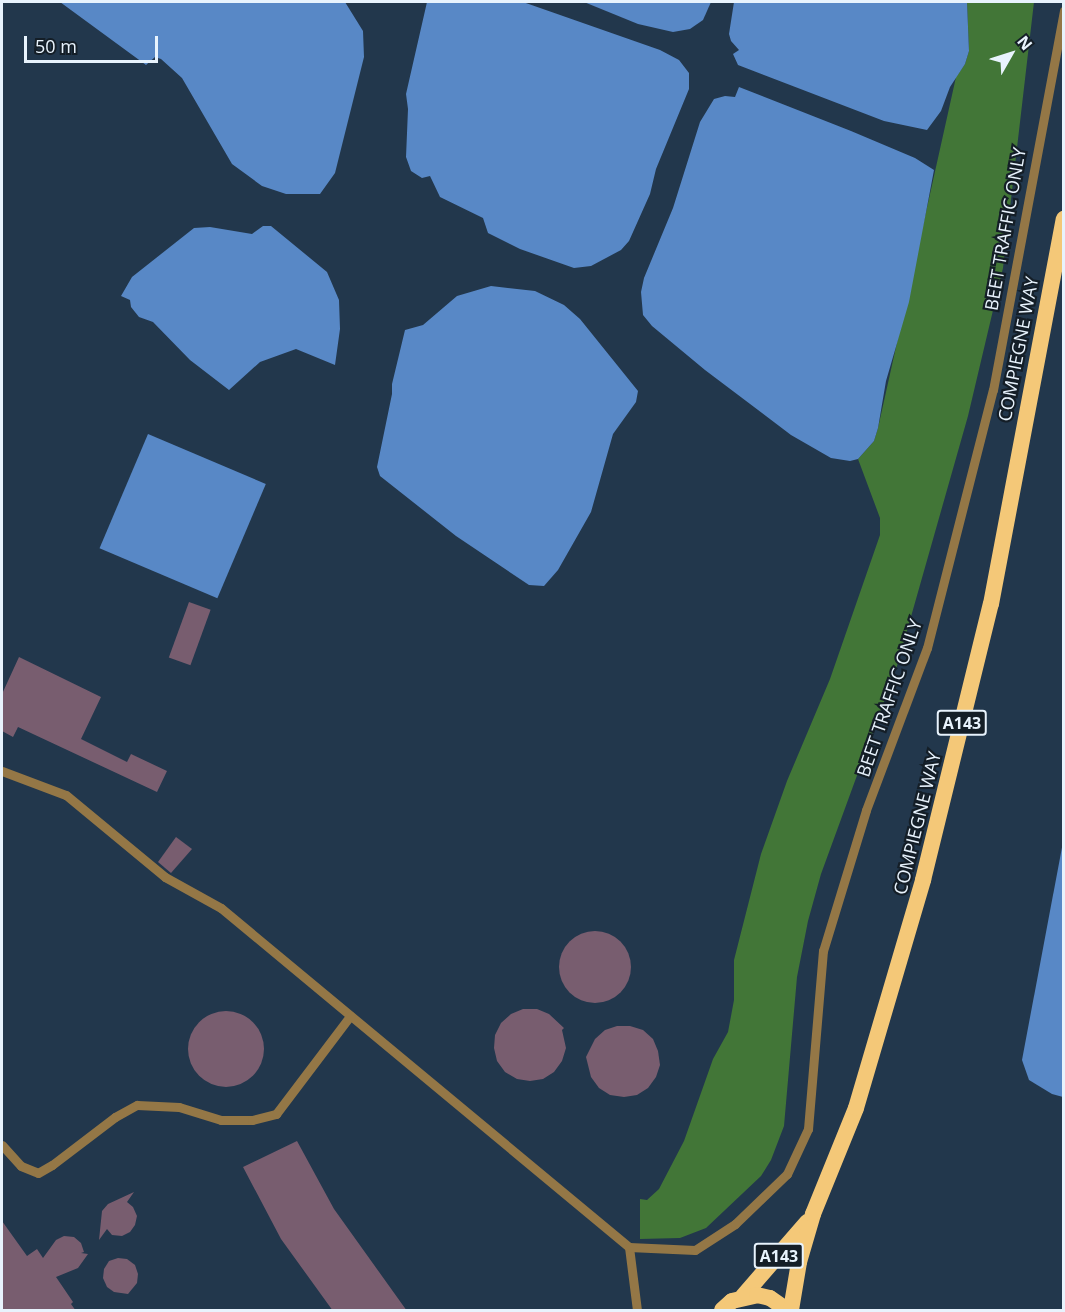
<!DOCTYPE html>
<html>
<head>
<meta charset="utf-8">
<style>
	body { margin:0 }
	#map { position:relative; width:1065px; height:1312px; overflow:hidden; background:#22374c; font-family:"Open Sans",sans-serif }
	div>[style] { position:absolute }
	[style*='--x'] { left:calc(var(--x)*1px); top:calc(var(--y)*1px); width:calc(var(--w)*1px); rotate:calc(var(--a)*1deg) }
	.forest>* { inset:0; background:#427637 }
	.water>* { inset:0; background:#5888c6; transform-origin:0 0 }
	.building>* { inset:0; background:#785d6f; transform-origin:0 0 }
	.round { border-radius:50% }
	.service>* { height:9px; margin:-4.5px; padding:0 4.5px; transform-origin:4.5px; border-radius:4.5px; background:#947746 }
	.trunk>* { height:16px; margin:-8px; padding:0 8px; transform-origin:8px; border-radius:8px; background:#f4c878 }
	span { translate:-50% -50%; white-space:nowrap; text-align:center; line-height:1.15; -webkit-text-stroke:4.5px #141e27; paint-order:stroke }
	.shield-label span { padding:2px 4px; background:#141e27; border:2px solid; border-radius:4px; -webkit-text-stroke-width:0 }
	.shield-label { font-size:16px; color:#e8f3fd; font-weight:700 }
	.street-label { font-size:18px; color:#e8f3fd }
	.frame { position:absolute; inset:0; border:3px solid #e8f3fd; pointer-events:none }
	.north { position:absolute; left:981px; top:24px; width:60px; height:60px; -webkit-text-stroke:4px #141e27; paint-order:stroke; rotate:51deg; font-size:16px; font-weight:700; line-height:24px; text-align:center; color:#e8f3fd }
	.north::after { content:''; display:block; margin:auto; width:21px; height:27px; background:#e8f3fd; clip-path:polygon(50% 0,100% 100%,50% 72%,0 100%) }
	.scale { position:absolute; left:24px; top:36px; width:134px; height:27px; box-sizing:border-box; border:3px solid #e8f3fd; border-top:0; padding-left:8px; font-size:18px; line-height:21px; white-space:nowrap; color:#e8f3fd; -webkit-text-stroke:4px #141e27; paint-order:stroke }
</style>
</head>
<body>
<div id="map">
	<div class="forest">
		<div style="clip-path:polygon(967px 2px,1034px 2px,1003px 268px,968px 416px,897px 666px,821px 874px,808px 921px,797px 977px,784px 1126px,771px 1160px,761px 1176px,706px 1228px,680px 1238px,640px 1239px,640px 1199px,647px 1200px,659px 1189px,684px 1141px,713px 1059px,728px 1032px,734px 1000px,734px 960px,761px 854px,787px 781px,830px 679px,880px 535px,880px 518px,858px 459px,874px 441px,878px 428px,956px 77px,965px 64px,969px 51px)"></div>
	</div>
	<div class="water">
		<div style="clip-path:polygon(60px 2px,345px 2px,363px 31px,364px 57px,335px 173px,320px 194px,286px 194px,262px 186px,232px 164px,182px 78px,161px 59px,155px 57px,146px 65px)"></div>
		<div style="clip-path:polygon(427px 2px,523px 2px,660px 50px,679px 60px,689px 73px,689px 89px,656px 169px,650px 194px,629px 241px,621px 250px,591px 266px,574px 268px,520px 249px,488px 233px,483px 218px,440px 197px,430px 176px,422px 178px,411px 171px,406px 157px,408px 109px,406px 94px)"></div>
		<div style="clip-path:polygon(584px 2px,711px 2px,703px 20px,690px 29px,673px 32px,638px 24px)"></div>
		<div style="clip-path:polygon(734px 2px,967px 2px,969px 51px,965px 64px,950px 87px,941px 111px,927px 130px,884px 121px,738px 65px,733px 54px,739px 50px,731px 41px,729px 34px)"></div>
		<div style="clip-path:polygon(739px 87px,851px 131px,915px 158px,934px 170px,909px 302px,886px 381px,878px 428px,874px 441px,858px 459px,850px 461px,831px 458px,791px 435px,705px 370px,652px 326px,643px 315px,641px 292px,644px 278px,673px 208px,700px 122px,714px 99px,725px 96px,735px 97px)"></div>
		<div style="clip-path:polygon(263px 226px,271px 226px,327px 272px,339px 300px,340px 329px,335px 365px,296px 349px,260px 362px,229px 390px,190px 360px,153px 322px,139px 317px,131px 307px,130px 300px,121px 296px,132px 277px,194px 228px,210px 227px,252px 234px)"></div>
		<div style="clip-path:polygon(491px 286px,535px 291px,564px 305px,580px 319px,638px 391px,636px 402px,613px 434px,591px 512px,558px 570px,544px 586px,529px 585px,456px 536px,380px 476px,377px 467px,392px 394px,392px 384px,405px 330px,423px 325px,457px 296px)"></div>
		<div style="left:148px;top:434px;width:128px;height:124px;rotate:23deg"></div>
		<div style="clip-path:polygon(1063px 842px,1063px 1097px,1052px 1094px,1029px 1080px,1022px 1060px)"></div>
	</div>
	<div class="building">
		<div style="left:189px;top:602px;width:23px;height:59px;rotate:20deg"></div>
		<div style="clip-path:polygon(19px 657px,101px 697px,81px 739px,127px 762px,131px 754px,167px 771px,157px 792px,18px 727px,13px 737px,2px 731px,2px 694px)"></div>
		<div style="clip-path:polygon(176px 837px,192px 849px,171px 873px,158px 862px)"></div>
		<div class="round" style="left:559px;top:931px;width:72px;height:72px"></div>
		<div style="clip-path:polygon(523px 1009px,537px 1009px,549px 1014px,564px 1028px,562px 1030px,566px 1048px,562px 1061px,554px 1072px,543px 1079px,530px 1081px,517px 1079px,505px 1072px,497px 1061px,494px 1048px,495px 1035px,501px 1023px,511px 1014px)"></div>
		<div class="round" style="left:188px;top:1011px;width:76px;height:76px"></div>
		<div style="clip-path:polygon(617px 1026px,630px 1026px,643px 1030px,653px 1039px,658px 1051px,660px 1065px,656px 1077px,648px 1088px,637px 1095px,624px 1097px,610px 1095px,599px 1088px,591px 1077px,586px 1057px,595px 1039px,605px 1030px)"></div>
		<div style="clip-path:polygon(297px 1141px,334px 1209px,407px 1311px,333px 1311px,281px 1239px,243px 1167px)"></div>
		<div style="clip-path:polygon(134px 1192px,127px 1202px,133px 1207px,137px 1216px,135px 1225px,130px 1232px,122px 1236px,112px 1235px,107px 1229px,99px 1240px,102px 1211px,108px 1204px)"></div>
		<div style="clip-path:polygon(2px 1221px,27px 1256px,37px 1249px,43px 1258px,56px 1240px,64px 1236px,74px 1237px,81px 1243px,84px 1252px,81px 1253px,88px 1254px,78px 1268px,56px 1277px,73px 1302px,71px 1304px,76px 1311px,2px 1311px)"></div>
		<div style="clip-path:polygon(118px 1258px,127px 1259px,135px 1265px,138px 1274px,137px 1283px,128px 1294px,114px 1292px,107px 1287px,103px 1278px,104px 1269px,109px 1261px)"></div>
	</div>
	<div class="service">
		<div style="--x:2;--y:771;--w:68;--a:20.6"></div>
		<div style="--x:66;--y:795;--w:129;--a:39.6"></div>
		<div style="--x:165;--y:877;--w:64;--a:29"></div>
		<div style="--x:221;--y:908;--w:530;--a:39.72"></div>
		<div style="--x:629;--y:1247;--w:64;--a:82.8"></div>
		<div style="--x:2;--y:1145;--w:28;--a:48"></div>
		<div style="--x:21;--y:1166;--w:18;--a:22"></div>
		<div style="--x:38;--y:1173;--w:16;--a:-30"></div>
		<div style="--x:52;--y:1165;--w:79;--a:-37.3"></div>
		<div style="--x:115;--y:1117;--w:25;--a:-29"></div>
		<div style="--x:137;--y:1105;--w:42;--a:2.7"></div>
		<div style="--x:179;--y:1107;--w:44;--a:17.2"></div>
		<div style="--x:221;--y:1120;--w:31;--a:0"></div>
		<div style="--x:252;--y:1120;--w:25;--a:-14"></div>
		<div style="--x:276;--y:1114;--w:123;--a:-52.9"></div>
		<div style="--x:629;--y:1247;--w:66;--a:2.6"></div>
		<div style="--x:695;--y:1250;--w:48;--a:-33"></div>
		<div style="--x:735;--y:1224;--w:72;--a:-43.9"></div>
		<div style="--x:787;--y:1174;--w:50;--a:-65"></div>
		<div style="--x:808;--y:1129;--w:179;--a:-85.2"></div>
		<div style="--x:823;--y:951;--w:147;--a:-73"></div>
		<div style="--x:866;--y:810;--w:173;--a:-69.4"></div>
		<div style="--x:927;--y:648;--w:266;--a:-75.7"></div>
		<div style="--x:993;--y:390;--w:386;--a:-79.4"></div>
	</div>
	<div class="trunk">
		<div style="--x:743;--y:1296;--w:98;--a:-49.1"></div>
		<div style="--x:722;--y:1310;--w:13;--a:-42"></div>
		<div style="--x:732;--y:1301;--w:26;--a:-13"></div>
		<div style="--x:757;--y:1295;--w:13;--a:13"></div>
		<div style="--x:770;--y:1298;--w:21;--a:35"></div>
		<div style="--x:791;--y:1310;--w:49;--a:-80.5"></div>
		<div style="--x:799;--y:1262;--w:50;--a:-73.7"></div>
		<div style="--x:813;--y:1214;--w:114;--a:-67.9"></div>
		<div style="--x:856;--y:1108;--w:238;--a:-73.6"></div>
		<div style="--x:923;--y:880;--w:284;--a:-76.2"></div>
		<div style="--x:991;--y:604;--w:392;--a:-79.3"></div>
	</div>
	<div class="shield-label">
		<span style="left:962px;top:723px">A143</span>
		<span style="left:779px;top:1256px">A143</span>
	</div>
	<div class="street-label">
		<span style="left:1005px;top:229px;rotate:-80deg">BEET TRAFFIC ONLY</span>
		<span style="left:1018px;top:349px;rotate:-79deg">COMPIEGNE WAY</span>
		<span style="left:889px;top:698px;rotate:-71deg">BEET TRAFFIC ONLY</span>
		<span style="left:917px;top:823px;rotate:-76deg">COMPIEGNE WAY</span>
	</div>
	<div class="frame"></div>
	<div class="north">N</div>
	<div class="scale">50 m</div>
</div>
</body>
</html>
